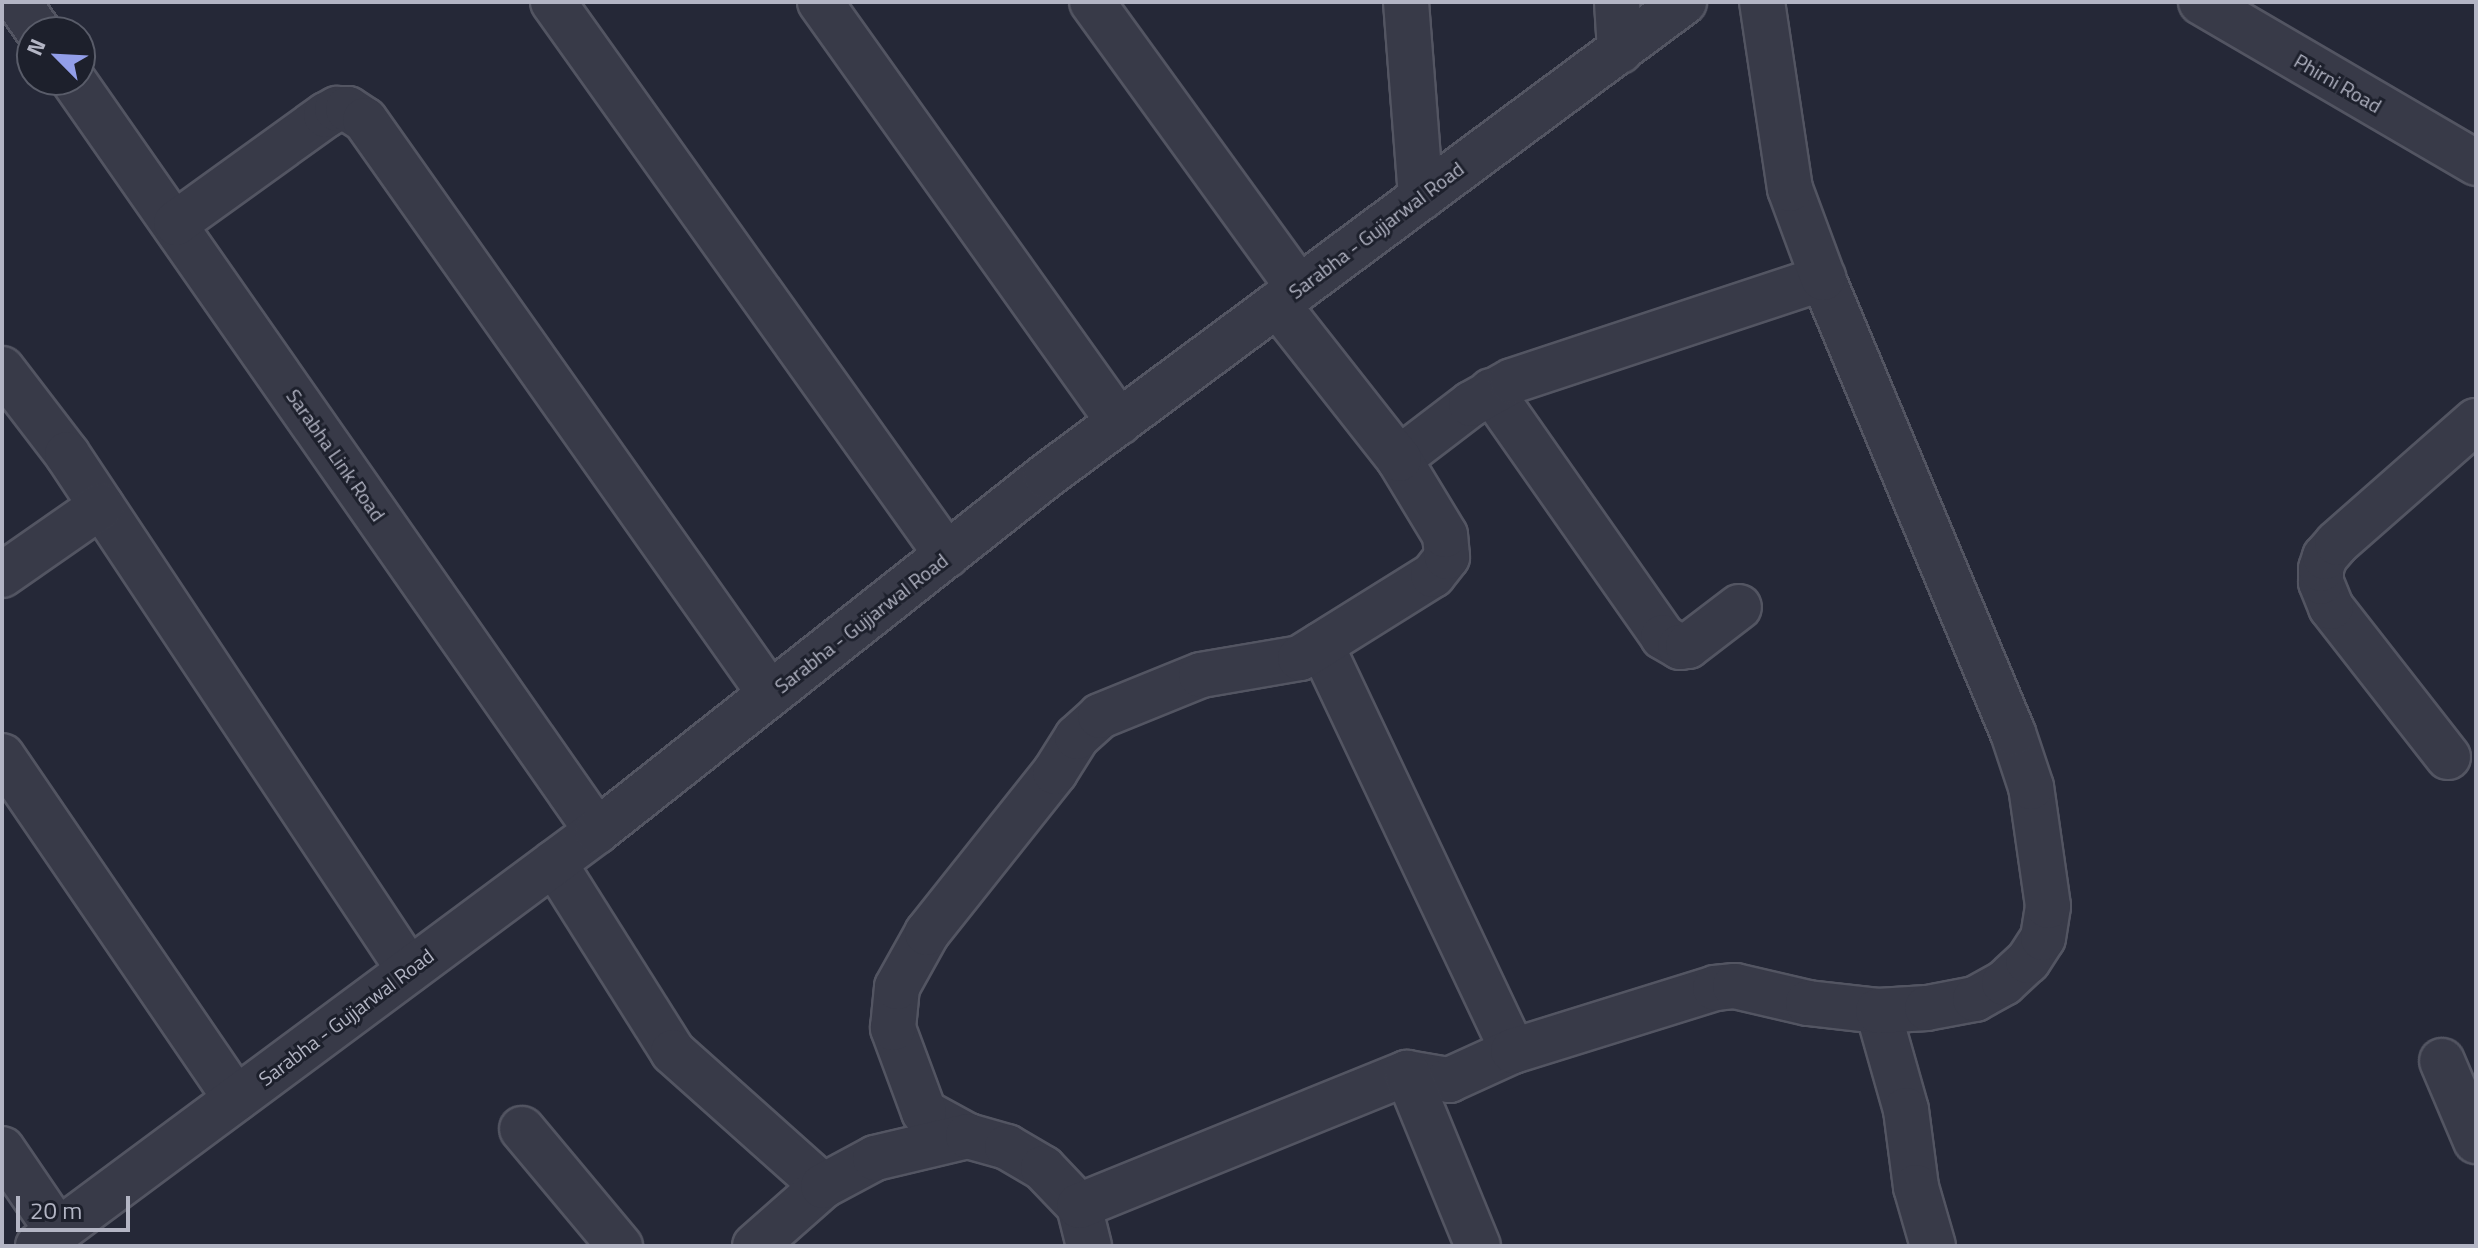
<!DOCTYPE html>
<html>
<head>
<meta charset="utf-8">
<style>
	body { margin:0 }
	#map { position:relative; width:2478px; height:1248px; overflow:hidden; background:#252837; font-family:"Titillium Web",sans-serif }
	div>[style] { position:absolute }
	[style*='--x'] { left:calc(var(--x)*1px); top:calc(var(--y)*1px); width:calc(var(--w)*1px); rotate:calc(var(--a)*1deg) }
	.roads { filter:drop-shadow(2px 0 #535562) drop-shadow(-2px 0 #535562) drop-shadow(0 2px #535562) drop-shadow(0 -2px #535562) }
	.minor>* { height:44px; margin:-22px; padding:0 22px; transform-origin:22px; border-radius:22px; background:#383a48 }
	.tertiary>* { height:44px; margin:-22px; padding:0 22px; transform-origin:22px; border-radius:22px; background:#383a48 }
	span { translate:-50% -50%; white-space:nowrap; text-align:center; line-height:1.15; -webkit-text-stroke:6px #1d202c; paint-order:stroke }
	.street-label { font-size:20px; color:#b3b5c4 }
	.frame { position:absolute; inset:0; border:4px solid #b3b5c4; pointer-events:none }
	.north { position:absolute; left:16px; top:16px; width:80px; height:80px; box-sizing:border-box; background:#1d202c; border:2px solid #595c69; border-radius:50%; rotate:294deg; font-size:22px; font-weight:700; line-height:32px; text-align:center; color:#b3b5c4 }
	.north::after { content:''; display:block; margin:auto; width:28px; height:36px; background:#929ee9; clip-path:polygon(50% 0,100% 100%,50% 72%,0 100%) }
	.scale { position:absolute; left:16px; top:1196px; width:114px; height:36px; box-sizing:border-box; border:4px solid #b3b5c4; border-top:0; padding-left:10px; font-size:24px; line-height:28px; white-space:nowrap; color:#b3b5c4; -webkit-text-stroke:6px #1d202c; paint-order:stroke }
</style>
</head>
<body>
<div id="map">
	<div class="roads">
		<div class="minor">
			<div style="--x:18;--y:2;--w:37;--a:55"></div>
			<div style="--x:553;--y:2;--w:679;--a:54.53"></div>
			<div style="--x:820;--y:2;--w:516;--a:54.55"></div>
			<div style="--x:1092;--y:2;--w:353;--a:54.1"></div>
			<div style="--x:1617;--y:2;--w:49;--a:86.5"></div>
			<div style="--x:2201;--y:2;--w:319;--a:30.3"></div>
			<div style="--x:73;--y:80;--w:916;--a:55.1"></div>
			<div style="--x:176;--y:223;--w:185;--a:-35.8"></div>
			<div style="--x:326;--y:115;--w:13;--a:-29"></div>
			<div style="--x:337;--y:109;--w:11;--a:0"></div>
			<div style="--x:348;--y:109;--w:20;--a:33"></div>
			<div style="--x:365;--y:120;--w:702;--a:54.79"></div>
			<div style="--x:2;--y:369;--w:107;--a:52.6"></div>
			<div style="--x:67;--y:454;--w:619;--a:56.46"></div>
			<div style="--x:1491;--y:391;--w:300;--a:55"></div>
			<div style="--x:1663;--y:637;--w:20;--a:30"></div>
			<div style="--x:1680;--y:647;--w:8;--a:-7"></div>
			<div style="--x:1688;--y:646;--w:64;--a:-37.4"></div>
			<div style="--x:1399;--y:459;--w:91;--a:-37.4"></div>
			<div style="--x:1471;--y:404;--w:47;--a:-29.3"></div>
			<div style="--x:1512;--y:381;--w:328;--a:-18.3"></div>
			<div style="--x:2;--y:575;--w:121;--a:-34.9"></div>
			<div style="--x:1321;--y:645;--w:449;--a:64.7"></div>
			<div style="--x:2;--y:756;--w:415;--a:55.7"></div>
			<div style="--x:2448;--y:757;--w:190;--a:-128"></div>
			<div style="--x:2331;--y:607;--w:27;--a:-112"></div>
			<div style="--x:2321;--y:582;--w:13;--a:-90"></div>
			<div style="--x:2321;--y:569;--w:13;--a:-72"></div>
			<div style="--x:2325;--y:557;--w:18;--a:-49"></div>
			<div style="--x:2337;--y:543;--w:185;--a:-41.3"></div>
			<div style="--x:554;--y:863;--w:223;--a:57.8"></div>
			<div style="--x:673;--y:1052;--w:201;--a:41.8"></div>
			<div style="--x:1878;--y:1011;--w:103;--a:74.2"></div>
			<div style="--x:1906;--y:1110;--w:78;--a:82.6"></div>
			<div style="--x:1916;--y:1187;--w:61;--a:73.9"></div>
			<div style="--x:2442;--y:1061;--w:87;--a:67"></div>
			<div style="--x:1407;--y:1073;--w:43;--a:9.5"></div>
			<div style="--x:1449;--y:1080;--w:70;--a:-24.4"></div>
			<div style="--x:1513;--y:1051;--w:212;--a:-17.3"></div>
			<div style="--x:1715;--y:988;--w:20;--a:-6"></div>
			<div style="--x:1735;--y:986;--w:75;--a:13.1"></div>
			<div style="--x:1808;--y:1003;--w:70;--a:6.5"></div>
			<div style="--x:1878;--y:1011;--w:49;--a:-3.5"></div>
			<div style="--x:1927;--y:1008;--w:49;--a:-10.6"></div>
			<div style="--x:1975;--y:999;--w:33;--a:-29"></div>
			<div style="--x:2004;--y:983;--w:33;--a:-43"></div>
			<div style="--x:2028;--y:961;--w:27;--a:-57"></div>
			<div style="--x:2043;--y:938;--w:32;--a:-81"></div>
			<div style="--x:2048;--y:906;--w:120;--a:-98.1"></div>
			<div style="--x:2031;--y:787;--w:57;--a:-108.4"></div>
			<div style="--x:2013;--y:733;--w:493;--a:-112.7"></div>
			<div style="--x:1823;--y:278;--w:95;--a:-110.3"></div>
			<div style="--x:1790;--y:189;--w:189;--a:-98.5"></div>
			<div style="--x:522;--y:1129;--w:153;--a:50.1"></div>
			<div style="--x:968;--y:1136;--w:50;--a:-151.4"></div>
			<div style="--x:924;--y:1112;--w:90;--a:-110.3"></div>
			<div style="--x:893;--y:1028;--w:41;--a:-84.4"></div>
			<div style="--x:897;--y:987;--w:62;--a:-60.9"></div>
			<div style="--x:927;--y:933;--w:206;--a:-51.5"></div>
			<div style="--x:1055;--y:772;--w:41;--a:-57.8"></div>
			<div style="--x:1077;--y:737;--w:31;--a:-42"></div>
			<div style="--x:1100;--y:716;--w:109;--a:-22.1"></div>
			<div style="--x:1201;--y:675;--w:100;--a:-9.7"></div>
			<div style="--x:1300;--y:658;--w:157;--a:-32"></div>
			<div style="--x:1433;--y:575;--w:23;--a:-52"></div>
			<div style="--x:1447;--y:557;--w:22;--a:-95"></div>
			<div style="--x:1445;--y:535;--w:89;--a:-121.2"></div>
			<div style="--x:1399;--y:459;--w:197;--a:-128.2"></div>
			<div style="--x:2;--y:1149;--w:99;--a:55.7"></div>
			<div style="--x:1079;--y:1206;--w:41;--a:76"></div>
			<div style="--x:755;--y:1246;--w:91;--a:-41.4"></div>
			<div style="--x:823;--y:1186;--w:59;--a:-28.3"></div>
			<div style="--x:875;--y:1158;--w:96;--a:-13.3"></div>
			<div style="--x:968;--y:1136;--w:41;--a:15.8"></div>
			<div style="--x:1007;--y:1147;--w:42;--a:30.3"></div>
			<div style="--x:1043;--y:1168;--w:52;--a:46.5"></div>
			<div style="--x:1079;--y:1206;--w:354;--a:-22.1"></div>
			<div style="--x:1407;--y:1073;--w:187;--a:67.7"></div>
		</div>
		<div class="tertiary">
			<div style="--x:1406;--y:2;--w:196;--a:85.6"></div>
			<div style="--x:38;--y:1246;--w:696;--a:-36.59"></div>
			<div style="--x:597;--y:831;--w:572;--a:-38.33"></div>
			<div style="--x:1046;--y:476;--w:795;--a:-36.61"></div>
		</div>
	</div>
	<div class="street-label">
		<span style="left:2338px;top:83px;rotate:30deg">Phirni Road</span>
		<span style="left:1376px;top:230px;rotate:-37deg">Sarabha - Gujjarwal Road</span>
		<span style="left:336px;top:455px;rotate:55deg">Sarabha Link Road</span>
		<span style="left:861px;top:623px;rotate:-38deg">Sarabha - Gujjarwal Road</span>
		<span style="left:346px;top:1017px;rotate:-37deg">Sarabha - Gujjarwal Road</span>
	</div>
	<div class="frame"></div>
	<div class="north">N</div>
	<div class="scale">20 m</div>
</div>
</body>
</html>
